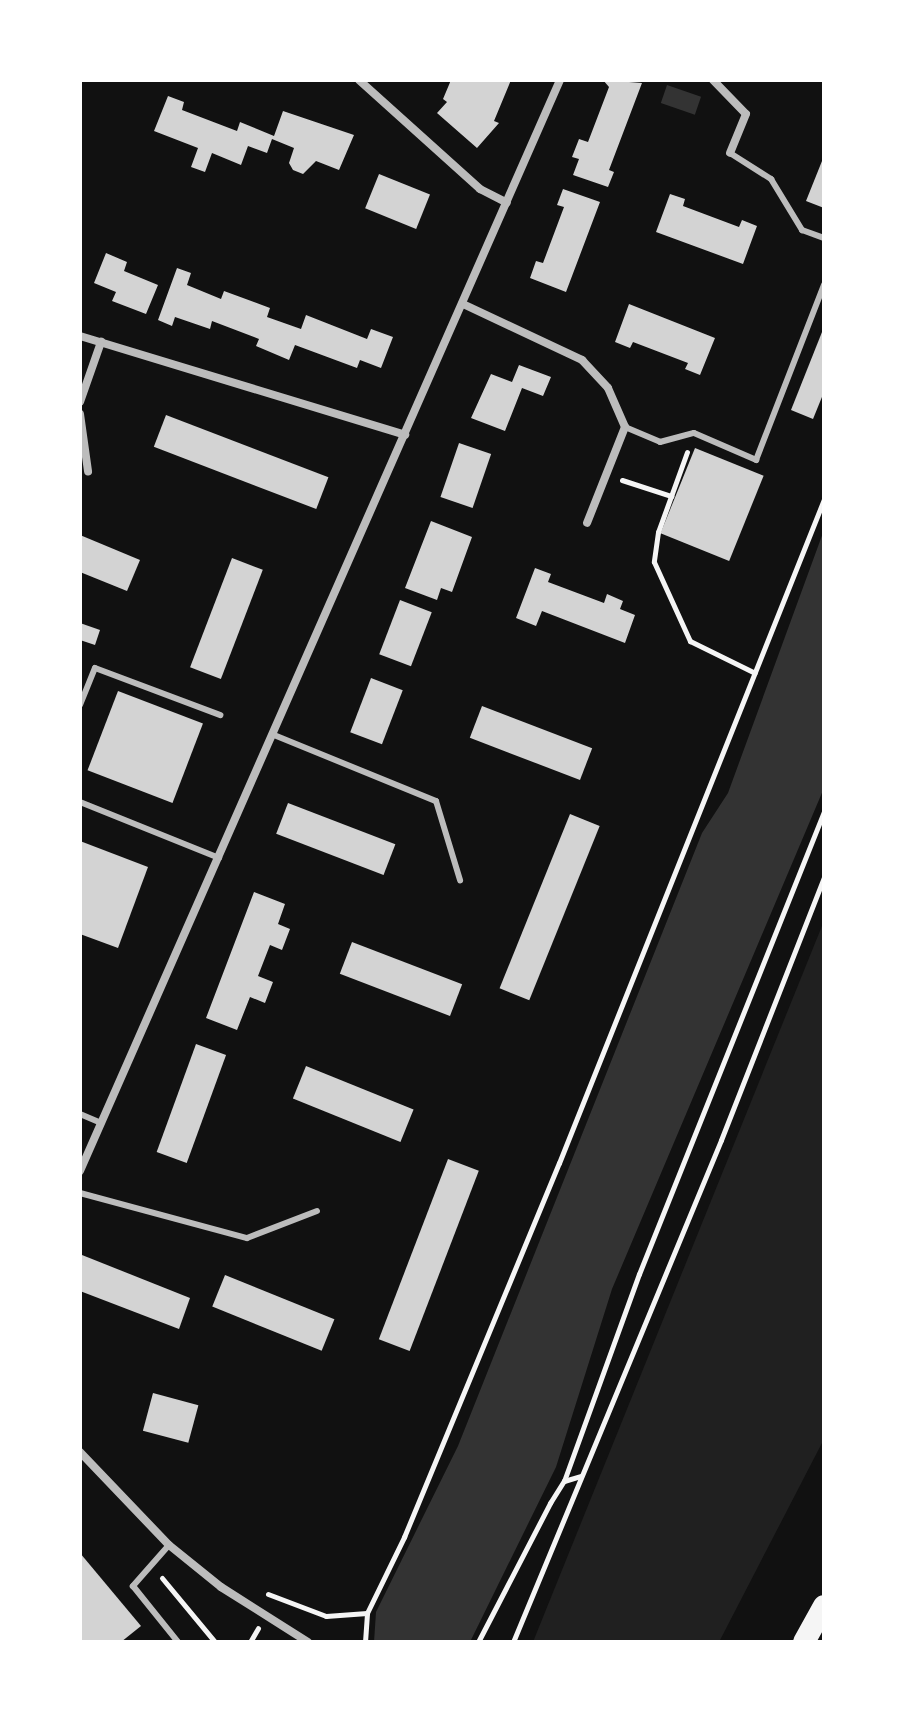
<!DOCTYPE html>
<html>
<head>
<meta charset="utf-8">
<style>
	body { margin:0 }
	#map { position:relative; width:904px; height:1722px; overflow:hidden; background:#111; font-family:Jost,sans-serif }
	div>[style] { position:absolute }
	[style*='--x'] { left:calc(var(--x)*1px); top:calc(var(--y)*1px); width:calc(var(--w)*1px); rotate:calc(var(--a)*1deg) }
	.green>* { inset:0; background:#202020 }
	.water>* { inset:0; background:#333; transform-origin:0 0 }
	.building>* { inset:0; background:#d3d3d3; transform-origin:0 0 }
	.path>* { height:5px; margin:-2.5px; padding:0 2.5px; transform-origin:2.5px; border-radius:2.5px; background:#f5f5f5 }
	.service>* { height:6px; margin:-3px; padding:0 3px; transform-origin:3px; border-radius:3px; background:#bcbcbc }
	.minor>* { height:8px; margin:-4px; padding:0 4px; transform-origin:4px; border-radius:4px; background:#bcbcbc }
	.motorway>* { height:22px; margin:-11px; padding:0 11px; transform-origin:11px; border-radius:11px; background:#f5f5f5 }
	span { translate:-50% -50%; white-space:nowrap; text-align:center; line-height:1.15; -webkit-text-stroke:7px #fff; paint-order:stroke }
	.frame { position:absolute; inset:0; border:82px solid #fff; pointer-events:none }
</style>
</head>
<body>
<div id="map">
	<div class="green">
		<div style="clip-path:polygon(824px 921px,824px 1439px,719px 1642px,533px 1642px)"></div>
	</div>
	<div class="water">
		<div style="left:667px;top:85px;width:36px;height:19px;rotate:19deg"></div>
		<div style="clip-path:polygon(824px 530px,824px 788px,612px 1289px,556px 1467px,470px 1642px,374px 1642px,376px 1612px,458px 1446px,702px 833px,728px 793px)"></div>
	</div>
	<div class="building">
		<div style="clip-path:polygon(451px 80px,511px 80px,494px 121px,499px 123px,477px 148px,437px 113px,447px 102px,443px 99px)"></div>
		<div style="clip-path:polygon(603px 80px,642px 83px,609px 170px,614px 172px,608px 187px,573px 175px,579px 159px,572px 157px,579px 139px,588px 142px,609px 87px)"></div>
		<div style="clip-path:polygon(168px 96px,184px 102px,182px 110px,237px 131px,240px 122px,274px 136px,283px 111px,354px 135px,339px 170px,316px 161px,303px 174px,293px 170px,289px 163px,294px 148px,272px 139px,267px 153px,248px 146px,241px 165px,212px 153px,205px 172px,191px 167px,198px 148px,154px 131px)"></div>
		<div style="clip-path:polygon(824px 156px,824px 208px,806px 201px)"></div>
		<div style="left:379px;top:174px;width:55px;height:37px;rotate:22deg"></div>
		<div style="clip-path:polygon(563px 189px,600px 202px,566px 292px,530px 278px,536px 261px,543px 263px,564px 207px,557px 205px)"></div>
		<div style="clip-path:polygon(670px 194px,685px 199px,683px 206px,739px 227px,742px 220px,757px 226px,743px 264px,656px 232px)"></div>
		<div style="clip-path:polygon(106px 253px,127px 262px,124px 271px,158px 285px,146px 314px,112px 301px,116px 292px,94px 283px)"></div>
		<div style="clip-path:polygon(177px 268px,191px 273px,187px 285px,221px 299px,224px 291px,270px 308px,267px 317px,301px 329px,306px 315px,367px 339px,371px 329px,393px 337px,381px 368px,360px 360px,357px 368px,295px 345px,289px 360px,256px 346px,259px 339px,212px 321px,210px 329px,175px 317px,172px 326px,158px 320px)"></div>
		<div style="clip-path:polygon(629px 304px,715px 338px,700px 375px,685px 369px,688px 363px,633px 342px,630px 348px,615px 342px)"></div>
		<div style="clip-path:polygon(824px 327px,824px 392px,813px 419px,791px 410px)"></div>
		<div style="clip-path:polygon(519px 365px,551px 377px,543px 396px,522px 388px,505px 431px,471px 418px,491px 374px,512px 382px)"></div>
		<div style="left:166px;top:415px;width:174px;height:34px;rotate:21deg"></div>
		<div style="left:459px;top:443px;width:34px;height:57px;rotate:19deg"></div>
		<div style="left:695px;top:448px;width:74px;height:92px;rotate:22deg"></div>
		<div style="clip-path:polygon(431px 521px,472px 537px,452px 592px,441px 588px,437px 600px,405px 588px)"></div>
		<div style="clip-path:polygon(80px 535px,140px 560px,127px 591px,80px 572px)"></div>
		<div style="left:232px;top:558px;width:33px;height:117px;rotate:21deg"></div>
		<div style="clip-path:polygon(535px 568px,551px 574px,548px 582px,604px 603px,607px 594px,623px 601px,620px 609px,635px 615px,625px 643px,542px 611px,536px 626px,516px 618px)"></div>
		<div style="left:400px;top:600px;width:34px;height:58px;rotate:21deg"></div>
		<div style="clip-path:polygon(80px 623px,100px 630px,95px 645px,80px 640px)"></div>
		<div style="left:371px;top:678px;width:34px;height:58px;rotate:21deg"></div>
		<div style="left:118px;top:691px;width:91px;height:85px;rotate:21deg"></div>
		<div style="left:482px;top:706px;width:118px;height:34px;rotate:21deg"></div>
		<div style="left:288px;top:803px;width:115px;height:33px;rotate:21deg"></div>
		<div style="left:570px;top:814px;width:32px;height:188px;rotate:22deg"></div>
		<div style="clip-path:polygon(80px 841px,148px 867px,118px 948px,80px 934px)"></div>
		<div style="clip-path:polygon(254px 892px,285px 904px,278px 924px,290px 929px,282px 950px,270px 945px,258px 976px,273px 982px,265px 1003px,250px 997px,237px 1030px,206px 1018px)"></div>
		<div style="left:352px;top:942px;width:118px;height:34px;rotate:21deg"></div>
		<div style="left:196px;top:1044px;width:32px;height:115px;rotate:20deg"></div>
		<div style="left:306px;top:1066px;width:116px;height:35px;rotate:22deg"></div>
		<div style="left:448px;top:1159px;width:33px;height:193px;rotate:21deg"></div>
		<div style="clip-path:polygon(82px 1255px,190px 1298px,179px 1329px,80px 1291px)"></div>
		<div style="left:225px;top:1275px;width:118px;height:34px;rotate:22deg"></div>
		<div style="left:153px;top:1393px;width:47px;height:39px;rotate:15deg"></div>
		<div style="clip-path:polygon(80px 1553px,141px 1626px,121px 1642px,80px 1642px)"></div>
	</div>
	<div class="path">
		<div style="--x:687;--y:452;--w:85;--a:109.9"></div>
		<div style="--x:658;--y:532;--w:30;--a:98"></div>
		<div style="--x:654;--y:562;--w:87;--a:65.5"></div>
		<div style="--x:690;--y:641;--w:72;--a:26.2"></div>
		<div style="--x:622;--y:480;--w:52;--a:18.1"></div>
		<div style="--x:564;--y:1481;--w:220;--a:-70.1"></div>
		<div style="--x:639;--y:1274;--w:499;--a:-68.2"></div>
		<div style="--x:162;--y:1578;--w:83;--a:50.4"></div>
		<div style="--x:268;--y:1594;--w:62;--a:20.8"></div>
		<div style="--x:326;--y:1616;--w:41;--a:-4.2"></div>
		<div style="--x:250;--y:1642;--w:16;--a:-60"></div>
		<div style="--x:365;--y:1642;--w:29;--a:-86"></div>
		<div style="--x:367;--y:1613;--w:85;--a:-64"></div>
		<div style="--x:404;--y:1537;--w:405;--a:-67.5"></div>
		<div style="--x:559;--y:1163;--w:715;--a:-68.24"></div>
		<div style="--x:478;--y:1642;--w:157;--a:-62.6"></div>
		<div style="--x:550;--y:1503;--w:26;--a:-58"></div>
		<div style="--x:564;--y:1481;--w:17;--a:-17"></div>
		<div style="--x:513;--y:1642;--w:543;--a:-67.49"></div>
		<div style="--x:721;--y:1140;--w:282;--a:-68.6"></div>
	</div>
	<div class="service">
		<div style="--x:730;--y:153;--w:49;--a:32.4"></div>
		<div style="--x:771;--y:179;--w:60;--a:58.7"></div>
		<div style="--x:802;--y:230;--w:23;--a:20"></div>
		<div style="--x:625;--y:427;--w:38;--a:23"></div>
		<div style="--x:660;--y:442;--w:35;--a:-15"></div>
		<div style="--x:694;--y:433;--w:68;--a:23.5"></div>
		<div style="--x:756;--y:460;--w:188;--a:-68.8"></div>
		<div style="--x:80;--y:705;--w:40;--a:-68"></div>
		<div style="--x:95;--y:668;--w:134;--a:20.6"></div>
		<div style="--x:274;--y:735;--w:175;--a:22.2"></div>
		<div style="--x:436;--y:801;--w:83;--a:73.1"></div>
		<div style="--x:80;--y:802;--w:150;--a:21.9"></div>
		<div style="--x:80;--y:1114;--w:23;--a:23"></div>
		<div style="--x:80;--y:1193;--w:173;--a:15.1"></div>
		<div style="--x:247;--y:1238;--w:75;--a:-21.1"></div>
		<div style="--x:169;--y:1545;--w:55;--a:131.3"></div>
		<div style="--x:133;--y:1586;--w:72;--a:51.2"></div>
	</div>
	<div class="minor">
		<div style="--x:359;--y:80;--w:163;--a:42"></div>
		<div style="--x:480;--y:189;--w:30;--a:27"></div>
		<div style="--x:713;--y:80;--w:47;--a:45.9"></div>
		<div style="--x:746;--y:114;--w:42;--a:112.3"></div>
		<div style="--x:463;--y:304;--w:132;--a:25.2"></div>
		<div style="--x:582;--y:360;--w:38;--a:47"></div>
		<div style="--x:608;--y:388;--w:43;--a:66.4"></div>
		<div style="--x:625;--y:427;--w:103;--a:111.6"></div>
		<div style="--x:80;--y:336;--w:340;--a:16.9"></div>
		<div style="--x:80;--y:402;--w:64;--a:-70.7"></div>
		<div style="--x:80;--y:414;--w:58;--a:82"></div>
		<div style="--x:80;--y:1171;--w:1192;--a:-66.25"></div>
		<div style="--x:80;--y:1452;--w:129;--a:46.3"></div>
		<div style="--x:169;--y:1545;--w:67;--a:38.9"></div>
		<div style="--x:221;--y:1587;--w:103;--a:32.3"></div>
	</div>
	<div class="motorway">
		<div style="--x:804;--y:1642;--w:41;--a:-60.9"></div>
	</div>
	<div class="frame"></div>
</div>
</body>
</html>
